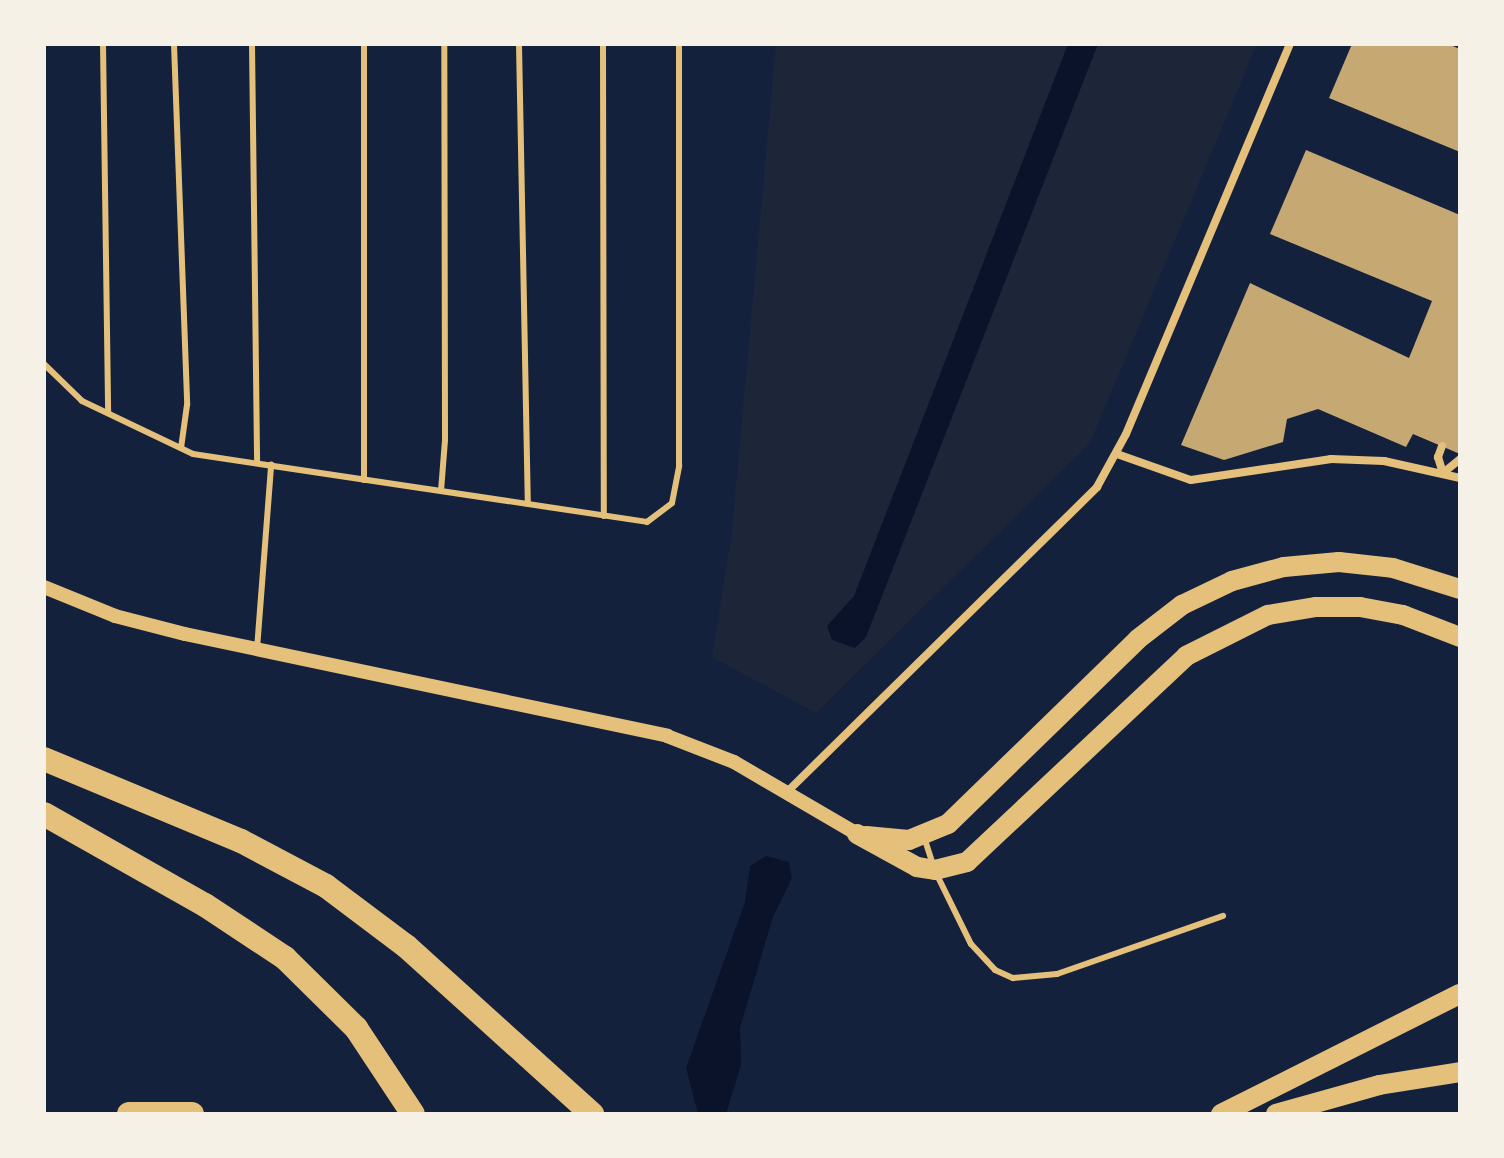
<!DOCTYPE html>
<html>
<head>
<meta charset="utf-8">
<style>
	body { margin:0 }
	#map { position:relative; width:1504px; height:1158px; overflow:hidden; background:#14213d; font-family:Rubik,sans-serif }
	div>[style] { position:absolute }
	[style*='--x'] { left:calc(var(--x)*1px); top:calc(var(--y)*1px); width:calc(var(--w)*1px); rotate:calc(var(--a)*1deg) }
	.green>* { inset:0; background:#1d2539 }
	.water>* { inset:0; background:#0b132b }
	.building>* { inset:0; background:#c6a872 }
	.service>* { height:6px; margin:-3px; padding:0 3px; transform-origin:3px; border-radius:3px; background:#e5c07b }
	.minor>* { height:8px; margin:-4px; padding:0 4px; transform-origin:4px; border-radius:4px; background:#e5c07b }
	.tertiary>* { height:14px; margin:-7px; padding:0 7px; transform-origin:7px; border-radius:7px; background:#e5c07b }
	.primary>* { height:20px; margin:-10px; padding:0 10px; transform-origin:10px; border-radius:10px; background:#e5c07b }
	.motorway>* { height:24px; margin:-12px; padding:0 12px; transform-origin:12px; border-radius:12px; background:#e5c07b }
	span { translate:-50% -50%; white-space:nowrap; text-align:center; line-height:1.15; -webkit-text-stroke:7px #f6f1e7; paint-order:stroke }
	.frame { position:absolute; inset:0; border:46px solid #f6f1e7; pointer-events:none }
</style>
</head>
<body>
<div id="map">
	<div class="green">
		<div style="clip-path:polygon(776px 44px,1257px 44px,1090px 443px,816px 713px,712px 657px,732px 531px)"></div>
	</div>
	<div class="water">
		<div style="clip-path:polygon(1068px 44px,1098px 44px,866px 637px,855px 648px,832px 640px,827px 626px,854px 596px)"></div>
		<div style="clip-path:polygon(766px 856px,789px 862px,792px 878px,773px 917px,740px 1028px,741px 1065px,726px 1114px,698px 1114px,686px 1068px,745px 902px,750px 866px)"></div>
	</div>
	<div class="building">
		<div style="clip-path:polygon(1352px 44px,1448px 44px,1460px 49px,1460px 152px,1329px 98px)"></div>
		<div style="clip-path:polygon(1306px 150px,1460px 215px,1460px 454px,1413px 434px,1406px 447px,1318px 409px,1287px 419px,1283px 442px,1224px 460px,1181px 445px,1250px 283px,1409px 358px,1432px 301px,1270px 234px)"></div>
	</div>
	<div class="service">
		<div style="--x:103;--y:44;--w:369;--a:89.2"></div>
		<div style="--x:174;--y:44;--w:361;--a:87.9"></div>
		<div style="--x:187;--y:405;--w:43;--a:97.9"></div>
		<div style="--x:252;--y:44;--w:419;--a:89.3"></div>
		<div style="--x:519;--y:44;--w:460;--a:88.9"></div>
		<div style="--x:603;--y:44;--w:472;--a:89.9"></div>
		<div style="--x:44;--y:364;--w:53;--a:44.2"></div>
		<div style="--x:82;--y:401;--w:123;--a:25.5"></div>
		<div style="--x:193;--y:454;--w:459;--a:8.5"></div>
		<div style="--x:647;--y:522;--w:31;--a:-37"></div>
		<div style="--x:672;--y:503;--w:38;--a:-79"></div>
		<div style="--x:679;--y:466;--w:422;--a:-90"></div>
		<div style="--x:364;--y:480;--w:436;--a:-90"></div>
		<div style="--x:441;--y:491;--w:51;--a:-85.5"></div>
		<div style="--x:445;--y:440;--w:396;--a:-90.1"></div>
		<div style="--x:257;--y:649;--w:185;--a:-85.6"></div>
		<div style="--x:924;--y:837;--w:28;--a:72"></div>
		<div style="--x:937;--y:875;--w:77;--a:63.8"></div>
		<div style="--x:971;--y:944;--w:35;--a:47"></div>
		<div style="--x:995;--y:970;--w:20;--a:24"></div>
		<div style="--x:1013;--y:978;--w:44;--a:-5.2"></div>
		<div style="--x:1057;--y:974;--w:176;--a:-19.3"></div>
	</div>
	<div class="minor">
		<div style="--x:1442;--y:446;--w:12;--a:110"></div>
		<div style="--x:1438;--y:457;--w:17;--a:73"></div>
		<div style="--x:1117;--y:454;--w:78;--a:19.4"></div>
		<div style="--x:1191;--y:480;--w:142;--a:-8.5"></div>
		<div style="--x:1331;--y:459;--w:53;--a:2.2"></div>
		<div style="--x:1384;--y:461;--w:78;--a:12.6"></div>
		<div style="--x:1443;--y:473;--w:22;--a:-39"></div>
		<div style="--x:789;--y:790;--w:432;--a:-44.5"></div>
		<div style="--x:1097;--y:487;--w:60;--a:-61.3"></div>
		<div style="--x:1126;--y:434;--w:423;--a:-67.2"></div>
	</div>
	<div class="tertiary">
		<div style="--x:44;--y:587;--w:77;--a:22.2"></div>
		<div style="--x:115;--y:616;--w:72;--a:14.4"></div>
		<div style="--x:185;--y:634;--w:493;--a:11.9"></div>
		<div style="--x:667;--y:736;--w:72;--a:21.2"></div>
		<div style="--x:734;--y:762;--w:143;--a:30.3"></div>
	</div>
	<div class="primary">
		<div style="--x:857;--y:834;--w:68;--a:28.8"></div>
		<div style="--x:917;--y:867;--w:18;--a:9"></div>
		<div style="--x:935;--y:870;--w:33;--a:-14"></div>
		<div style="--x:967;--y:862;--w:301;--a:-43.2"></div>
		<div style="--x:1186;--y:656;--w:92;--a:-26.6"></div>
		<div style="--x:1268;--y:615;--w:49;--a:-9.5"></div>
		<div style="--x:1316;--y:607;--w:44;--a:0"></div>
		<div style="--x:1360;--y:607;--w:44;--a:10.5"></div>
		<div style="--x:1403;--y:615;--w:61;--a:21.1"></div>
		<div style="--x:866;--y:836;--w:43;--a:5.3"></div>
		<div style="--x:909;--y:840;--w:42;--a:-22.3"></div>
		<div style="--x:948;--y:824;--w:265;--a:-44.2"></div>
		<div style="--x:1138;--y:639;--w:56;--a:-37.7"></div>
		<div style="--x:1182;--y:605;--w:55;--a:-25.6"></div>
		<div style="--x:1232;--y:581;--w:54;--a:-15.1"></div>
		<div style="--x:1284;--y:567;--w:55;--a:-5.2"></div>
		<div style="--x:1339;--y:562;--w:54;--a:6.3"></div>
		<div style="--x:1393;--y:568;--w:70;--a:17.4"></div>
		<div style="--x:1221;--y:1114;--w:267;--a:-26.7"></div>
		<div style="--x:1276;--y:1114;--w:107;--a:-15.7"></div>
		<div style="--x:1379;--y:1085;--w:82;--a:-9.1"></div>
	</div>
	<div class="motorway">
		<div style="--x:44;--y:759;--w:213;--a:22.6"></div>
		<div style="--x:241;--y:841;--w:96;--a:27.9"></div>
		<div style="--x:326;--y:886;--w:100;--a:36.9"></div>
		<div style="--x:406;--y:946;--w:251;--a:42.1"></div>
		<div style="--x:44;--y:814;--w:185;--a:29.5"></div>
		<div style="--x:205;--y:905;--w:96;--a:33.5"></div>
		<div style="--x:285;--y:958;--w:100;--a:44.6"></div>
		<div style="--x:356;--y:1028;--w:103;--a:56.5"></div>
		<div style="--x:129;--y:1114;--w:63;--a:0"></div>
	</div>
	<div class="frame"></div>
</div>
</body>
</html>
